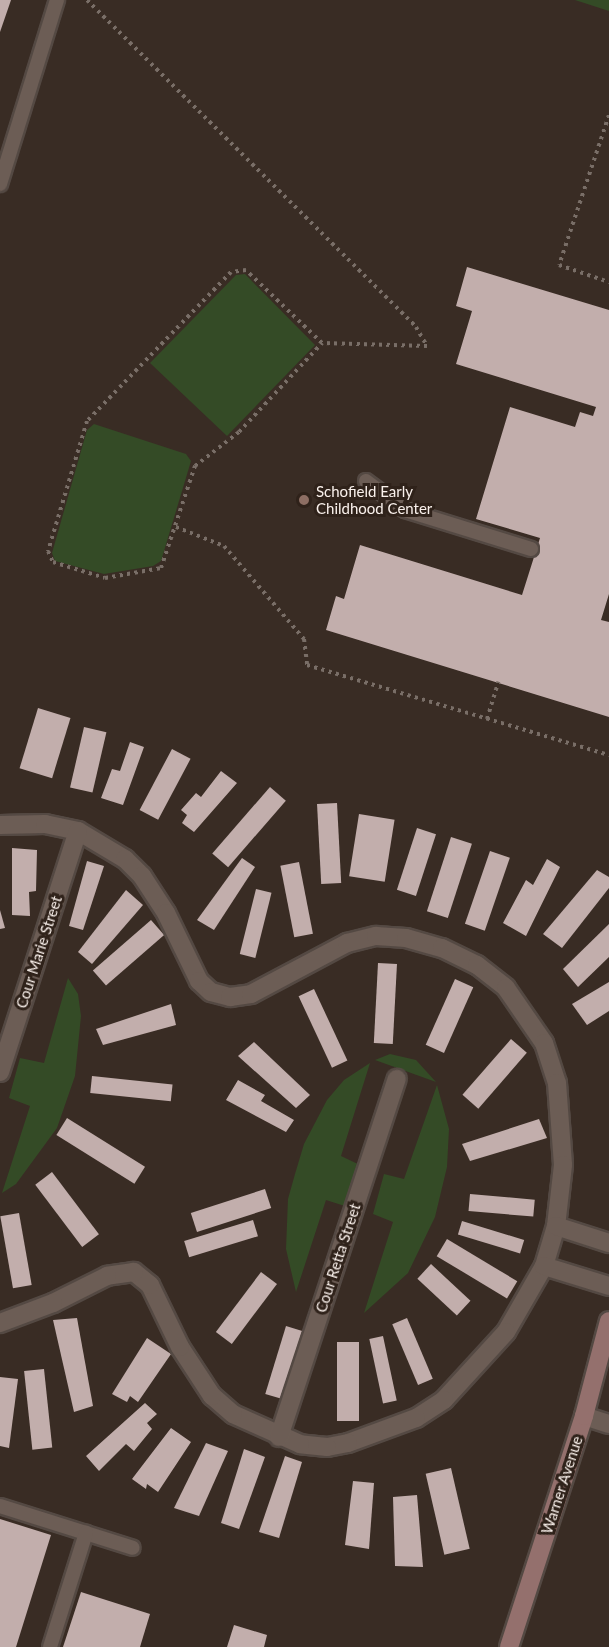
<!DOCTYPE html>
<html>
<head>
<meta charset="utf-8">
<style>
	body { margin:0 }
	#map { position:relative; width:609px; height:1647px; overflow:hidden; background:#392c24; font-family:Lato,sans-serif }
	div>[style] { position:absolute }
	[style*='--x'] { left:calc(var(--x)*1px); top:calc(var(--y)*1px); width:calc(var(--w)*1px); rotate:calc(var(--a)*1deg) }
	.green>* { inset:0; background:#344b26 }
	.building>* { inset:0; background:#c2aeac; transform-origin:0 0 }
	.path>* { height:4px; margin-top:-2px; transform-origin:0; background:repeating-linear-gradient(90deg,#796e67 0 3px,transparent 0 7.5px) }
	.roads { filter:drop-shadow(2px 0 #544943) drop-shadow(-2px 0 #544943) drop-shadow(0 2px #544943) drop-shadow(0 -2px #544943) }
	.lane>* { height:14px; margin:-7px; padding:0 7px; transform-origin:7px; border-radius:7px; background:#6c5d55 }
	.street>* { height:18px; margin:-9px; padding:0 9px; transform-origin:9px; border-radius:9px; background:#6c5d55 }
	.secondary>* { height:18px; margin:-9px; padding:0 9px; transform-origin:9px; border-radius:9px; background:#94706d }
	.dots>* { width:16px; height:16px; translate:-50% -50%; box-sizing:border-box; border:3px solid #2f221a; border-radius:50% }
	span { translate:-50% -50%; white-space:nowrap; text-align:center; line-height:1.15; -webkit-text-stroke:6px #2f221a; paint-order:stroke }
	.poi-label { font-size:15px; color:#faf1ec }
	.left { translate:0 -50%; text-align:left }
	.street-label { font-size:15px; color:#faf1ec }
</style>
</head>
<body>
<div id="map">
	<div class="green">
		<div style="clip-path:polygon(575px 0,609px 0,609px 11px)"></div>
		<div style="clip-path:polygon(245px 274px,315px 345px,227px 436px,150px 363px,236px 275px)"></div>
		<div style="clip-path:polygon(94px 424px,186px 454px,191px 461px,161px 561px,153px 566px,104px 574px,55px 561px,52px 553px,87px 430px)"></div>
		<div style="clip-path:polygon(68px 978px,78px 994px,81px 1016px,75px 1076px,57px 1128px,16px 1184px,2px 1193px,30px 1106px,9px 1098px,20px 1058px,44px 1063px)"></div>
		<div style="clip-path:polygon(390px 1054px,416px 1060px,436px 1082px,375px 1060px)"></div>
		<div style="clip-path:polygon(370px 1063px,341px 1156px,362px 1166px,348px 1207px,326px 1200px,296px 1292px,286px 1249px,288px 1199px,295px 1174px,304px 1144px,327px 1100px,344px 1080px)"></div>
		<div style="clip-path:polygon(437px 1085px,449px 1129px,447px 1167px,435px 1217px,408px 1273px,364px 1313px,393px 1222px,373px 1214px,384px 1174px,404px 1179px)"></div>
	</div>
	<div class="building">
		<div style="clip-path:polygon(0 0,11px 0,0 32px)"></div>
		<div style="clip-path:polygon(467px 267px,609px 310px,609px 594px,601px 620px,609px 622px,609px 717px,326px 630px,336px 596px,344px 599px,360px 545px,522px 595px,540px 538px,476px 519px,510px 407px,575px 427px,580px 412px,593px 416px,596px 407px,456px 364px,472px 311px,456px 306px)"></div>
		<div style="left:38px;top:708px;width:34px;height:63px;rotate:17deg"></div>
		<div style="left:84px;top:727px;width:23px;height:62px;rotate:13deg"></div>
		<div style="clip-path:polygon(130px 742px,144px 747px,123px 805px,101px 798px,112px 769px,120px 771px)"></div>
		<div style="left:172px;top:749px;width:21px;height:69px;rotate:28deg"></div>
		<div style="clip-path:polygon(221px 771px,237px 783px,194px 832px,182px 823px,187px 815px,181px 810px,196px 793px,201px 797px)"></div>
		<div style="left:270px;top:787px;width:21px;height:88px;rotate:41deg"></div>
		<div style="left:337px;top:803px;width:80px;height:20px;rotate:87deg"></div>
		<div style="left:359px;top:814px;width:36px;height:63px;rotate:9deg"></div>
		<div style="left:417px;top:828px;width:20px;height:65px;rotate:18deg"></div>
		<div style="left:451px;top:837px;width:22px;height:78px;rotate:18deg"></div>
		<div style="clip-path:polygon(12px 848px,37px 850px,36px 891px,29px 892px,30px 916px,12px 915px)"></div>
		<div style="left:490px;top:851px;width:21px;height:77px;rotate:19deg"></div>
		<div style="clip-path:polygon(242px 858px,255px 867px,214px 930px,197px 920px)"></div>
		<div style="clip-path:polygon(547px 859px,560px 867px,526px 936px,503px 923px,526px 880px,533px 885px)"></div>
		<div style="clip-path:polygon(87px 861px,104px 866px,83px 930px,69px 926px)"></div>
		<div style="left:299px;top:862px;width:73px;height:19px;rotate:79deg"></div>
		<div style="clip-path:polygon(597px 870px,609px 877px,609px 888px,562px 948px,543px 934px)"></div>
		<div style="left:256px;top:889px;width:16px;height:67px;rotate:14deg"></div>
		<div style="clip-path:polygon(126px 890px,143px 905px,92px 964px,78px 952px)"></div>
		<div style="clip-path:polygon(0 910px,5px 928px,0 929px)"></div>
		<div style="left:151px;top:920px;width:20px;height:77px;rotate:49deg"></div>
		<div style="clip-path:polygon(609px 924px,609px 957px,578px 987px,563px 969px)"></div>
		<div style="left:378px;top:963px;width:19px;height:80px;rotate:3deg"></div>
		<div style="left:455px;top:979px;width:20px;height:72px;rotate:24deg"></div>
		<div style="clip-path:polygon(609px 982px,609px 1011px,587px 1025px,572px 1004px)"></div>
		<div style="left:314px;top:989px;width:79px;height:17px;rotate:65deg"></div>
		<div style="clip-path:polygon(171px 1004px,176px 1025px,103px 1045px,96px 1029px)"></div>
		<div style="left:511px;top:1039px;width:21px;height:74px;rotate:41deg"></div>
		<div style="clip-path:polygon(254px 1042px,310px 1095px,296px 1108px,238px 1056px)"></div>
		<div style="left:92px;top:1076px;width:81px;height:17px;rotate:6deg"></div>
		<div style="clip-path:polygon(238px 1080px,265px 1095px,261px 1101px,294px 1120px,286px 1132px,226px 1100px)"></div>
		<div style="left:67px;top:1118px;width:92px;height:20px;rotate:32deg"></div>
		<div style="clip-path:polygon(539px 1119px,547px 1138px,470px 1161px,462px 1144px)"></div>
		<div style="left:52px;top:1172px;width:78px;height:21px;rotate:53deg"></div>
		<div style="left:265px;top:1189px;width:20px;height:78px;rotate:72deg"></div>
		<div style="left:470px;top:1194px;width:65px;height:17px;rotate:5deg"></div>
		<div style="left:19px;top:1213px;width:73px;height:19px;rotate:80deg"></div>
		<div style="left:253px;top:1220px;width:17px;height:72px;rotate:73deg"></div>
		<div style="left:462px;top:1221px;width:65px;height:14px;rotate:17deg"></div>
		<div style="left:447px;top:1239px;width:82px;height:20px;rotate:31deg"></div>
		<div style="left:431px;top:1264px;width:54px;height:20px;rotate:43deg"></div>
		<div style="left:261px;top:1272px;width:20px;height:75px;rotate:37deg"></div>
		<div style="clip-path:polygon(77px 1318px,93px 1406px,74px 1412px,53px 1320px)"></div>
		<div style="left:407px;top:1318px;width:66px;height:16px;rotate:67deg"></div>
		<div style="left:286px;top:1326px;width:17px;height:71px;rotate:17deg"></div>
		<div style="left:383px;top:1336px;width:66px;height:14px;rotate:78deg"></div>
		<div style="clip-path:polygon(147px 1338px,171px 1354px,138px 1402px,130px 1396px,127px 1402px,112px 1394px)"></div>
		<div style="left:337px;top:1342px;width:22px;height:79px"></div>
		<div style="left:44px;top:1369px;width:79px;height:20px;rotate:84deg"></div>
		<div style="clip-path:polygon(0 1377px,18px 1379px,9px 1448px,0 1446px)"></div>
		<div style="clip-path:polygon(145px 1403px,157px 1414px,147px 1423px,152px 1429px,134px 1451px,126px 1444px,99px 1471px,86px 1456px)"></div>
		<div style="clip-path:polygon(171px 1428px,191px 1442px,158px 1492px,147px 1484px,146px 1489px,132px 1479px)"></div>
		<div style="clip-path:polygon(206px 1443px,228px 1451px,199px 1516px,174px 1508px)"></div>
		<div style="clip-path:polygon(244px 1449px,265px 1457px,239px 1529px,221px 1523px)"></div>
		<div style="clip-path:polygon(285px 1456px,302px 1462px,279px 1538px,259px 1532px)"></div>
		<div style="left:451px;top:1468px;width:83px;height:26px;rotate:77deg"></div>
		<div style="clip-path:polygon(353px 1481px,374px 1483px,369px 1549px,345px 1545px)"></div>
		<div style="clip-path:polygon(417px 1495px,423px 1567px,395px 1566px,393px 1497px)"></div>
		<div style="clip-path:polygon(0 1519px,51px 1535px,16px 1647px,0 1647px)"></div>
		<div style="clip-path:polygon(81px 1592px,150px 1614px,140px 1647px,63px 1647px)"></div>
		<div style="clip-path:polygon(234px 1625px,267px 1635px,264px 1647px,227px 1647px)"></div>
	</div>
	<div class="path">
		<div style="--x:87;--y:0;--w:464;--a:44.8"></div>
		<div style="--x:416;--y:327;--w:22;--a:60"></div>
		<div style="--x:427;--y:346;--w:105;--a:-178.4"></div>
		<div style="--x:322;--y:343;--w:105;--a:-136.2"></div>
		<div style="--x:246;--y:270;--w:15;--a:172"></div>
		<div style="--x:231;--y:272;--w:207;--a:134"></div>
		<div style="--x:87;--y:421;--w:136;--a:106.7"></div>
		<div style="--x:48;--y:551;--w:12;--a:66"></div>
		<div style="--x:53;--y:562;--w:54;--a:17.1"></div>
		<div style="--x:105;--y:578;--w:57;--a:-10.1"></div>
		<div style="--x:161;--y:568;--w:108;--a:-71.6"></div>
		<div style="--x:195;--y:466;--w:56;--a:-37.7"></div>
		<div style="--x:239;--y:432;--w:122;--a:-47"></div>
		<div style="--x:609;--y:115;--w:158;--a:108.4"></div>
		<div style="--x:559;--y:265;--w:53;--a:18.8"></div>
		<div style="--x:176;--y:527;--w:52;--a:21.6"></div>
		<div style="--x:224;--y:546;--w:123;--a:49.3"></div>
		<div style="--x:304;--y:639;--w:26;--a:83"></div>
		<div style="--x:307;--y:665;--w:315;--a:16.6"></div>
		<div style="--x:487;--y:719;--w:39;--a:-73"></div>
	</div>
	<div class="roads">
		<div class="lane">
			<div style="--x:0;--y:184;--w:193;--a:-72.8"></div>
			<div style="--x:366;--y:481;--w:49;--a:36.6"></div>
			<div style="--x:405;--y:510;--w:132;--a:17.2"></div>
			<div style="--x:0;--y:1506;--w:139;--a:17.5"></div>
			<div style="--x:50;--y:1647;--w:120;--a:-72.5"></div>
		</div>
		<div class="street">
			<div style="--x:0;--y:825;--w:45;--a:-1.3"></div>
			<div style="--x:45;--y:824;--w:34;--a:12"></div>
			<div style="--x:78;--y:831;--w:55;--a:30.8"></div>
			<div style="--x:125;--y:859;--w:24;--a:45"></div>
			<div style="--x:142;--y:876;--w:44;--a:57"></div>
			<div style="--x:166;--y:913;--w:76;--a:64.1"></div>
			<div style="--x:199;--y:981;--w:16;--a:43"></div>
			<div style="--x:211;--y:992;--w:20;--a:15"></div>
			<div style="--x:230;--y:997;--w:21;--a:-8"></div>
			<div style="--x:251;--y:994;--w:109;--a:-28"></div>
			<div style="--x:347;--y:943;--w:30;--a:-14"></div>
			<div style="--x:376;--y:936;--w:30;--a:4"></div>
			<div style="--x:406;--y:938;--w:37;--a:16"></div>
			<div style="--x:442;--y:948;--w:39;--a:26"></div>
			<div style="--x:477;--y:965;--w:37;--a:38"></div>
			<div style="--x:506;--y:988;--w:67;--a:55.4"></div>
			<div style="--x:544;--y:1043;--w:42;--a:72"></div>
			<div style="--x:557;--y:1083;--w:82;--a:85.8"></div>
			<div style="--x:563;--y:1165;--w:61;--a:96.5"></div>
			<div style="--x:556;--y:1226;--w:42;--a:106.7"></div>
			<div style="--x:544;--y:1266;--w:76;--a:119.9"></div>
			<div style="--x:506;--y:1332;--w:92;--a:132.4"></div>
			<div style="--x:444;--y:1400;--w:33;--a:147"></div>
			<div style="--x:416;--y:1418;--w:72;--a:159.8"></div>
			<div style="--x:348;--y:1443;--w:21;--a:169"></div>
			<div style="--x:327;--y:1447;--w:27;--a:-174"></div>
			<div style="--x:300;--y:1444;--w:73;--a:-155.9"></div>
			<div style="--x:233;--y:1414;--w:28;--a:-139"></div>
			<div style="--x:212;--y:1396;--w:59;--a:-123.1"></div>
			<div style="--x:180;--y:1347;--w:69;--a:-115.8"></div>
			<div style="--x:150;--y:1285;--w:21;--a:-141"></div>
			<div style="--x:134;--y:1272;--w:27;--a:172"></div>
			<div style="--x:107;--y:1276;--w:60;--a:153.4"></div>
			<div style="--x:53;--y:1303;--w:57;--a:159.3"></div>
			<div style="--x:0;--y:1072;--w:253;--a:-72.1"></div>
			<div style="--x:556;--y:1226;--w:56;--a:17.8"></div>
			<div style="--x:544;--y:1266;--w:68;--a:17.1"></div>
			<div style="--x:584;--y:1416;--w:26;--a:18"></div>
			<div style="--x:279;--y:1437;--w:377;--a:-71.8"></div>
		</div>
		<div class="secondary">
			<div style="--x:509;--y:1647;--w:243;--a:-72"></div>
			<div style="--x:584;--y:1416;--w:98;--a:-75.3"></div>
		</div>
	</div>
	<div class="dots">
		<div style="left:304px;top:500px;background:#8d6e63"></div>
	</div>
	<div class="poi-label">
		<span class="left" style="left:316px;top:500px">Schofield Early<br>Childhood Center</span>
	</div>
	<div class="street-label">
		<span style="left:39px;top:952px;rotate:-72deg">Cour Marie Street</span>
		<span style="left:338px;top:1258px;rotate:-72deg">Cour Retta Street</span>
		<span style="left:562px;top:1485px;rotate:-72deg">Warner Avenue</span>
	</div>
</div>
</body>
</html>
